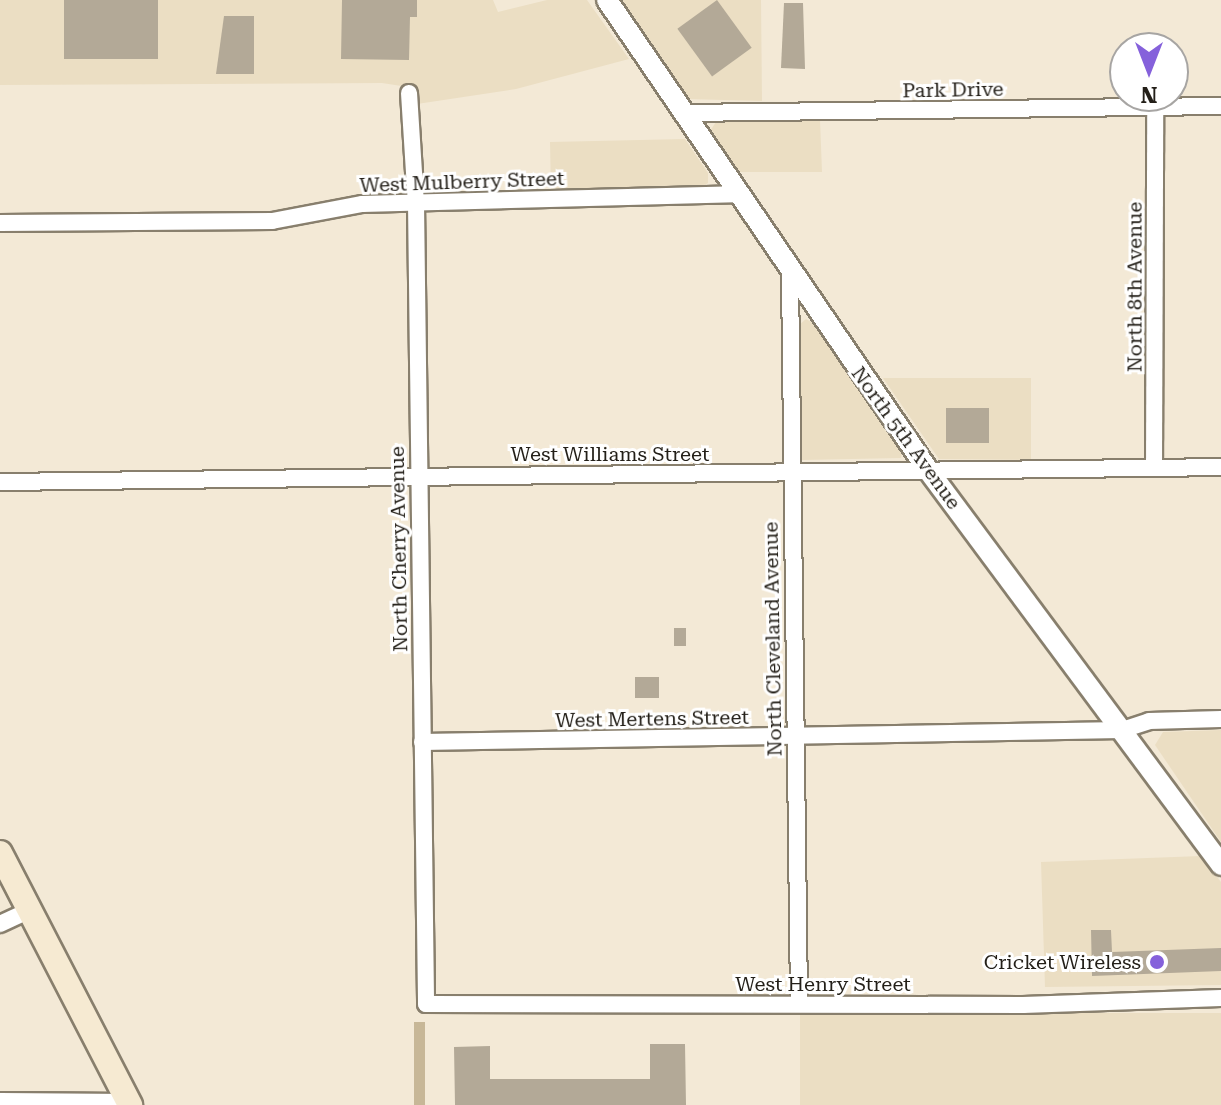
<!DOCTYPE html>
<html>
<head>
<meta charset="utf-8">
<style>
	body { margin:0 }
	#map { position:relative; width:1221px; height:1105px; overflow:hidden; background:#f3e9d6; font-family:"Roboto Serif",serif }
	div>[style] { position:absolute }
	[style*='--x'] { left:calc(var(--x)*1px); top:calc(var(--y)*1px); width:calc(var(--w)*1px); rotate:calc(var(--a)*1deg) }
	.built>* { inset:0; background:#ebdec3; transform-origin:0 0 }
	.green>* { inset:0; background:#c7b797; transform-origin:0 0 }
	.building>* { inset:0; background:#b3a997; transform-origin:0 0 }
	.roads { filter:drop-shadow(2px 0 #887f6d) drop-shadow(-2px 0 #887f6d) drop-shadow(0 2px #887f6d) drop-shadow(0 -2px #887f6d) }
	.minor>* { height:16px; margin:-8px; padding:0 8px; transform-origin:8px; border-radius:8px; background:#fff }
	.tertiary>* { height:20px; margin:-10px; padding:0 10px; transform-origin:10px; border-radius:10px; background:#fff }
	.secondary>* { height:24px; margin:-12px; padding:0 12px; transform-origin:12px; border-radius:12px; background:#f6ead2 }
	.dots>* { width:22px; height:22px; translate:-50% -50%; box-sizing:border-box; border:4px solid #fff; border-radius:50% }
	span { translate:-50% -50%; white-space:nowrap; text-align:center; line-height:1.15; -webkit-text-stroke:6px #fff; paint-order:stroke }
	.street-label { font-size:20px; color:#231f18 }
	.poi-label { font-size:20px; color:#231f18 }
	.right { translate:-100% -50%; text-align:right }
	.north { position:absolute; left:1109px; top:32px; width:80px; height:80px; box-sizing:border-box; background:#fff; border:2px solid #a7a5a3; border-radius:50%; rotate:180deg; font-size:22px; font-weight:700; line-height:32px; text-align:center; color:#231f18 }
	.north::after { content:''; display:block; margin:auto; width:28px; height:36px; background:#8561db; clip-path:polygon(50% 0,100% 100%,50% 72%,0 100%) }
</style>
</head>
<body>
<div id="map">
	<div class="built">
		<div style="clip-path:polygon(0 0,493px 0,498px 12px,547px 0,587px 0,629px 59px,516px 89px,417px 104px,408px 87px,382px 83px,0 85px)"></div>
		<div style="clip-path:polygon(616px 0,761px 0,762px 101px,686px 99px)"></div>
		<div style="clip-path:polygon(820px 120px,822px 172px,737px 172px,710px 131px,716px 122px)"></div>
		<div style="clip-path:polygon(685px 139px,708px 173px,708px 183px,701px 187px,551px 191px,550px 142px)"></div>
		<div style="clip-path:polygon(806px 319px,815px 324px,903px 449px,901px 458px,802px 460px,799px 325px)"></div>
		<div style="clip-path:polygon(883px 378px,1031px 378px,1031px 460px,939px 459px)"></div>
		<div style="clip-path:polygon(1221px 730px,1221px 842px,1155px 745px,1163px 732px)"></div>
		<div style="clip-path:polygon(1201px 856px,1221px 882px,1221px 985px,1045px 987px,1041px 862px)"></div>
		<div style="left:1221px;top:1013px;width:92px;height:421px;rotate:90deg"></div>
	</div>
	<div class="green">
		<div style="left:414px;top:1022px;width:11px;height:83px"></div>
	</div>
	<div class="building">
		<div style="left:64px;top:0;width:94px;height:59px"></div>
		<div style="clip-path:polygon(342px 0,417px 0,417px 17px,410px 17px,409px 60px,341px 59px)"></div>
		<div style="left:717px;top:0;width:59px;height:49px;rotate:54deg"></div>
		<div style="clip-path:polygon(784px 3px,803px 3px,805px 69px,781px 68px)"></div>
		<div style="clip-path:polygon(224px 16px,254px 16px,254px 74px,216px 74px)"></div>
		<div style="left:946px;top:408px;width:43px;height:35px"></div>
		<div style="left:674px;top:628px;width:12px;height:18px"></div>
		<div style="left:635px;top:677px;width:24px;height:21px"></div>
		<div style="clip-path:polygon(1091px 930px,1111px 930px,1112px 952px,1221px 948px,1221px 971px,1092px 976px)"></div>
		<div style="clip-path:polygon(650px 1044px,685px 1044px,686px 1105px,455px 1105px,454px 1047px,490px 1046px,490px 1079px,650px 1079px)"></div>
	</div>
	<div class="roads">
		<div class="minor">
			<div style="--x:409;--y:93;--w:110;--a:86.4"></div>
			<div style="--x:416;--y:203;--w:801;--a:89.28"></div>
			<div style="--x:426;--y:1004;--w:597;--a:0.1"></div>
			<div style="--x:1023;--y:1005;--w:198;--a:-2"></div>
			<div style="--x:686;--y:113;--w:535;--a:-0.75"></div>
			<div style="--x:0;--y:223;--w:272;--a:-0.4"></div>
			<div style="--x:272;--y:221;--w:92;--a:-10.7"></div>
			<div style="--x:362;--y:204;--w:373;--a:-1.5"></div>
			<div style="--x:790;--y:275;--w:729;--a:89.29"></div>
			<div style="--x:1154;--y:467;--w:360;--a:-89.8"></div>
			<div style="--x:0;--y:482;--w:1221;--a:-0.7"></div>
			<div style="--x:422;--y:742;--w:700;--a:-0.98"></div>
			<div style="--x:1122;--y:730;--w:28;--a:-18"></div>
			<div style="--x:1149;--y:721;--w:72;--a:-1.6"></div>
			<div style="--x:0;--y:924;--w:33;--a:-25"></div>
			<div style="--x:0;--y:1101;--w:129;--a:0.4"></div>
		</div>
		<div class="tertiary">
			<div style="--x:607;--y:0;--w:569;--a:55.67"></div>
			<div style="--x:928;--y:470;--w:492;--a:53.4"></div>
		</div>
		<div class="secondary">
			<div style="--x:0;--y:853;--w:284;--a:62.7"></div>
		</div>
	</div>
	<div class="dots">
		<div style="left:1157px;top:962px;background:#8561db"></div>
	</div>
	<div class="street-label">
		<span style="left:953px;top:90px;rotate:-1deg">Park Drive</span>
		<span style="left:462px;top:182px;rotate:-2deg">West Mulberry Street</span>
		<span style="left:1135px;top:287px;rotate:-90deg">North 8th Avenue</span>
		<span style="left:906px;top:438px;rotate:54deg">North 5th Avenue</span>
		<span style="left:610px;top:454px">West Williams Street</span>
		<span style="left:399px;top:549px;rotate:-91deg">North Cherry Avenue</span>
		<span style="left:773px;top:639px;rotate:-91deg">North Cleveland Avenue</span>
		<span style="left:652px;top:719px;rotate:-1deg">West Mertens Street</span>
		<span style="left:823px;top:984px">West Henry Street</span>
	</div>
	<div class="poi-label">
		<span class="right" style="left:1141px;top:962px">Cricket Wireless</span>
	</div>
	<div class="north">N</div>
</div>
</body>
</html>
